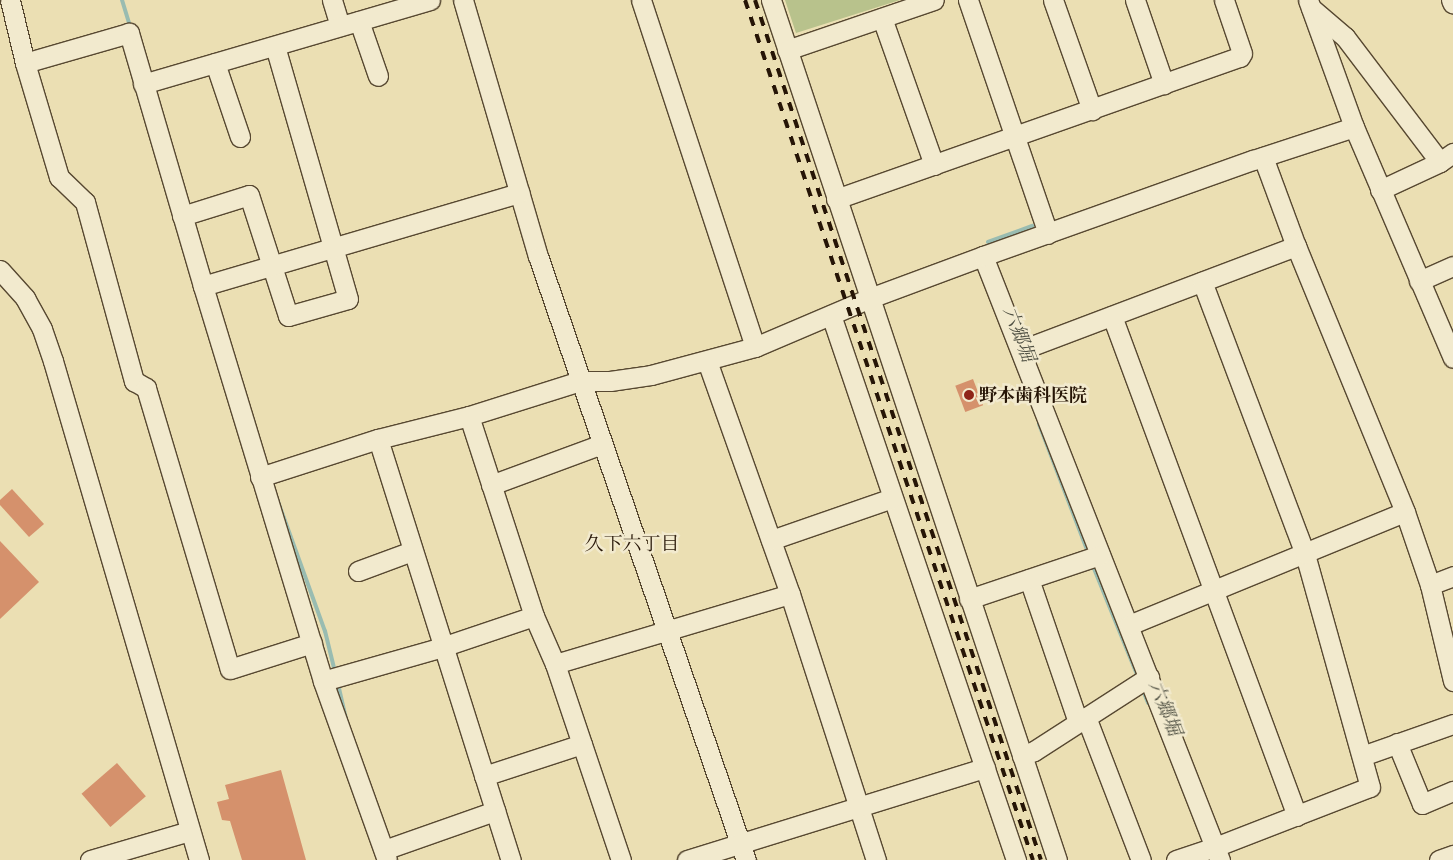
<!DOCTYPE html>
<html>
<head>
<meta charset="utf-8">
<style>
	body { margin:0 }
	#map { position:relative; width:1453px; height:860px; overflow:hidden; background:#ebdfb3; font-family:"Gentium Book Plus","Noto Serif JP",serif }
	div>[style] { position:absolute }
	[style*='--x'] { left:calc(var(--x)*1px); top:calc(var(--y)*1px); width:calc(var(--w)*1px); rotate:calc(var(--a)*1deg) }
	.green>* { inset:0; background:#b8c28c }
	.stream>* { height:4px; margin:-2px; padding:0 2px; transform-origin:2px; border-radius:2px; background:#99bcb1 }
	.building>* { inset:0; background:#d5916c; transform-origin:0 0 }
	.roads { filter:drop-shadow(1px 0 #574831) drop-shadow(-1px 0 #574831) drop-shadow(0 1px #574831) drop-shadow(0 -1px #574831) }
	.minor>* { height:19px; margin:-9.5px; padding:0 9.5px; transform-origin:9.5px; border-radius:9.5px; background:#f2eace }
	.rail>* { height:4px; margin-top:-2px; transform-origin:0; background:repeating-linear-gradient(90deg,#261506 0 9px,transparent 0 18px) }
	.dots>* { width:14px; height:14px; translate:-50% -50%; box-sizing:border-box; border:2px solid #f2eace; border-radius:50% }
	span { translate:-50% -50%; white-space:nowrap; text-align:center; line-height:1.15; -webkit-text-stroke:5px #f2eace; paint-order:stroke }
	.poi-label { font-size:18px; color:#261506; font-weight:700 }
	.left { translate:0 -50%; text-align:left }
	.water-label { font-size:19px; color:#4e4f42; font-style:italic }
	.neighbourhood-label { font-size:19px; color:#261506 }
</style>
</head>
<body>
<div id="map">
	<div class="green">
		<div style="clip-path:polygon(785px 0,900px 0,796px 33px)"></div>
	</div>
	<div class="stream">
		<div style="--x:122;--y:0;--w:28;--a:73"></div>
		<div style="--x:988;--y:242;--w:47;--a:-20"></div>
		<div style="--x:1039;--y:424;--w:132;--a:69.1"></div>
		<div style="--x:276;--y:496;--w:144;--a:70.1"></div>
		<div style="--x:325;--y:631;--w:42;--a:76.3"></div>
		<div style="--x:1093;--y:566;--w:120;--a:67.9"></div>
		<div style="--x:338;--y:684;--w:35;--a:77"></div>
		<div style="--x:1142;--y:688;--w:16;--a:68"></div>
	</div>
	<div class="building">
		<div style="left:973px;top:379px;width:28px;height:19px;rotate:69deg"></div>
		<div style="clip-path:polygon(12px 489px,44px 524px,29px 537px,0 505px,0 500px)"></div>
		<div style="clip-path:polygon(0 541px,39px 582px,0 619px)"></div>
		<div style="left:117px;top:763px;width:44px;height:47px;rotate:49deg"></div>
		<div style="clip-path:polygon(281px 770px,306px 860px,242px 860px,230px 821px,222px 820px,217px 802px,229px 799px,225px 785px)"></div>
	</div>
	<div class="roads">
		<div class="minor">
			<div style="--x:10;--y:0;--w:65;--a:76.6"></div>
			<div style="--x:332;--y:0;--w:27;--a:73"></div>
			<div style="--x:463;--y:0;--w:267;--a:73.7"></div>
			<div style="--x:538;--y:256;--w:639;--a:71"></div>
			<div style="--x:641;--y:0;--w:365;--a:71.8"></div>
			<div style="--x:771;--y:0;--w:906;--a:71.61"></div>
			<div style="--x:968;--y:0;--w:247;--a:71.1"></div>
			<div style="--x:1053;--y:0;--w:117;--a:70.5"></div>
			<div style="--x:1135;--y:0;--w:89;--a:71"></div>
			<div style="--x:1308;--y:0;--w:135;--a:70.1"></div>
			<div style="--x:1354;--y:127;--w:251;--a:66.8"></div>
			<div style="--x:1451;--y:0;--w:4;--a:63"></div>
			<div style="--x:1311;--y:8;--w:45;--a:40.5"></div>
			<div style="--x:1345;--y:37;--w:157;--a:52.8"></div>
			<div style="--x:882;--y:18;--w:156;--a:70.5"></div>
			<div style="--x:359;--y:21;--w:58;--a:70.9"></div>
			<div style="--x:787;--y:50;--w:155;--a:-18.8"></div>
			<div style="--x:215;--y:63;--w:78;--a:71.3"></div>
			<div style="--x:143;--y:84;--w:299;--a:-16.3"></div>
			<div style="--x:1263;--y:157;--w:95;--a:69.7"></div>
			<div style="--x:1296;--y:246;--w:287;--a:67.7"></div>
			<div style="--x:1405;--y:512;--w:77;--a:71.1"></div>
			<div style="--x:1430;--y:585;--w:99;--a:76.5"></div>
			<div style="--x:1380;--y:190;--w:66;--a:-25"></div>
			<div style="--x:1440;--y:162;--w:16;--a:-35"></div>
			<div style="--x:836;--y:199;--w:428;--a:-19.4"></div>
			<div style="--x:1240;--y:57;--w:4;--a:-63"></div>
			<div style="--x:1242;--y:53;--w:56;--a:-108.8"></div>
			<div style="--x:182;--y:216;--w:70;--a:-17.4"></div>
			<div style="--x:249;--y:195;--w:127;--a:72.1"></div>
			<div style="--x:288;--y:316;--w:62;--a:-15.8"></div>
			<div style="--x:348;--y:299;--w:263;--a:-106.1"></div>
			<div style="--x:983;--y:256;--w:649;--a:68.58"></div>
			<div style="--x:0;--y:270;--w:38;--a:48"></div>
			<div style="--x:25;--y:298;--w:35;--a:61"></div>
			<div style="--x:42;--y:329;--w:34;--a:71"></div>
			<div style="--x:53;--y:361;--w:520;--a:73.69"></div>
			<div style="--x:1419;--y:281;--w:37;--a:-24"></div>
			<div style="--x:203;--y:286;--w:264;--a:-106.3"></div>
			<div style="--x:129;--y:33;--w:108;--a:163.9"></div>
			<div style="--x:25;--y:63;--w:119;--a:73.4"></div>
			<div style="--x:59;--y:177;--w:36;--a:44"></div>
			<div style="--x:85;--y:202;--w:186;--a:74.7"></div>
			<div style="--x:134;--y:381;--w:14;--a:30"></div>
			<div style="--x:146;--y:388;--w:293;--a:73.4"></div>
			<div style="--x:230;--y:669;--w:86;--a:-17.6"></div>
			<div style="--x:831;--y:315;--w:576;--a:71.25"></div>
			<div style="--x:1112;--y:316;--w:533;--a:69.7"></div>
			<div style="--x:1021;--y:350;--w:294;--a:-20.7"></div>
			<div style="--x:707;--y:361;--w:247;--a:70.4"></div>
			<div style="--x:790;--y:594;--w:280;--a:72.1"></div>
			<div style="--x:469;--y:416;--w:210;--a:72"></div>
			<div style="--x:534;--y:616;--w:52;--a:66.4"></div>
			<div style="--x:555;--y:664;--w:207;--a:71.4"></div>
			<div style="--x:378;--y:439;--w:442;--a:72.5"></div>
			<div style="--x:260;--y:477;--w:124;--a:-17.9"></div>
			<div style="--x:378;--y:439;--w:94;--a:-14.2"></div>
			<div style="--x:469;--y:416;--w:116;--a:-17.5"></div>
			<div style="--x:580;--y:381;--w:30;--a:0"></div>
			<div style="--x:610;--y:381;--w:41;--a:-8.3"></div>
			<div style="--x:651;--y:375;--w:108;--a:-15.1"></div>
			<div style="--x:755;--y:347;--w:125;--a:-23.1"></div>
			<div style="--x:870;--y:298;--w:121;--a:-20.4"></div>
			<div style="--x:983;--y:256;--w:287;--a:-19.6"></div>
			<div style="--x:1253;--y:160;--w:106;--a:-18.1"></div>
			<div style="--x:491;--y:485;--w:118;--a:-20.3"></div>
			<div style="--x:771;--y:540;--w:128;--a:-19.1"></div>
			<div style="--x:358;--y:571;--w:58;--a:-20.3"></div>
			<div style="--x:1029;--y:579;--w:151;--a:71.1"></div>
			<div style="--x:1430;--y:585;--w:25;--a:-21"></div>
			<div style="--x:969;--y:599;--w:138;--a:-18.6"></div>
			<div style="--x:1129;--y:625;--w:298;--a:-22.3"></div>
			<div style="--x:555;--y:664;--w:245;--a:-16.6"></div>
			<div style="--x:323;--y:681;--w:124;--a:-15.9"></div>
			<div style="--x:442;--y:647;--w:97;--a:-18.6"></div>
			<div style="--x:1086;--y:717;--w:153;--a:69"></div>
			<div style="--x:1397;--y:743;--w:66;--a:67.7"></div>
			<div style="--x:1422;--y:804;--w:34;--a:-23"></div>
			<div style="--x:1022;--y:756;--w:13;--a:-23"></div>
			<div style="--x:1034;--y:751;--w:137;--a:-32.8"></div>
			<div style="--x:1362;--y:756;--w:96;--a:-19.4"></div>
			<div style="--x:484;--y:776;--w:103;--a:-18.1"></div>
			<div style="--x:384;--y:850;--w:118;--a:-19.4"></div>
			<div style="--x:90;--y:860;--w:104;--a:-16.2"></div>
			<div style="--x:387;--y:860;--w:190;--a:-109.7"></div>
			<div style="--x:323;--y:681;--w:413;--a:-106.9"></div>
			<div style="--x:203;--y:286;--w:330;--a:-16.4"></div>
			<div style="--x:687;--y:860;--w:312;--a:-17.2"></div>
			<div style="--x:1176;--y:860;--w:41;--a:-18.4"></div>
			<div style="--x:1215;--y:847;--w:166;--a:-21.2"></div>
			<div style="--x:1370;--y:787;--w:242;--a:-105.6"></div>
			<div style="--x:1305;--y:554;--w:291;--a:-110.7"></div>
			<div style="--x:1439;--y:860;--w:15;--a:-20"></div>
		</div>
	</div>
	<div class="rail">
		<div style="--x:745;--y:0;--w:907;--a:71.49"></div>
		<div style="--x:755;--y:0;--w:906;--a:71.61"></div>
	</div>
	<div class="dots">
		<div style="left:969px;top:395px;background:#8f2418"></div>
	</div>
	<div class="poi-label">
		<span class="left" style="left:979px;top:395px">野本歯科医院</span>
	</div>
	<div class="water-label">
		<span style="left:1019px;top:334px;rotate:69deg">六郷堀</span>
		<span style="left:1165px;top:708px;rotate:68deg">六郷堀</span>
	</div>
	<div class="neighbourhood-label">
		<span style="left:632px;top:544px">久下六丁目</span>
	</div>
</div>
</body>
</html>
